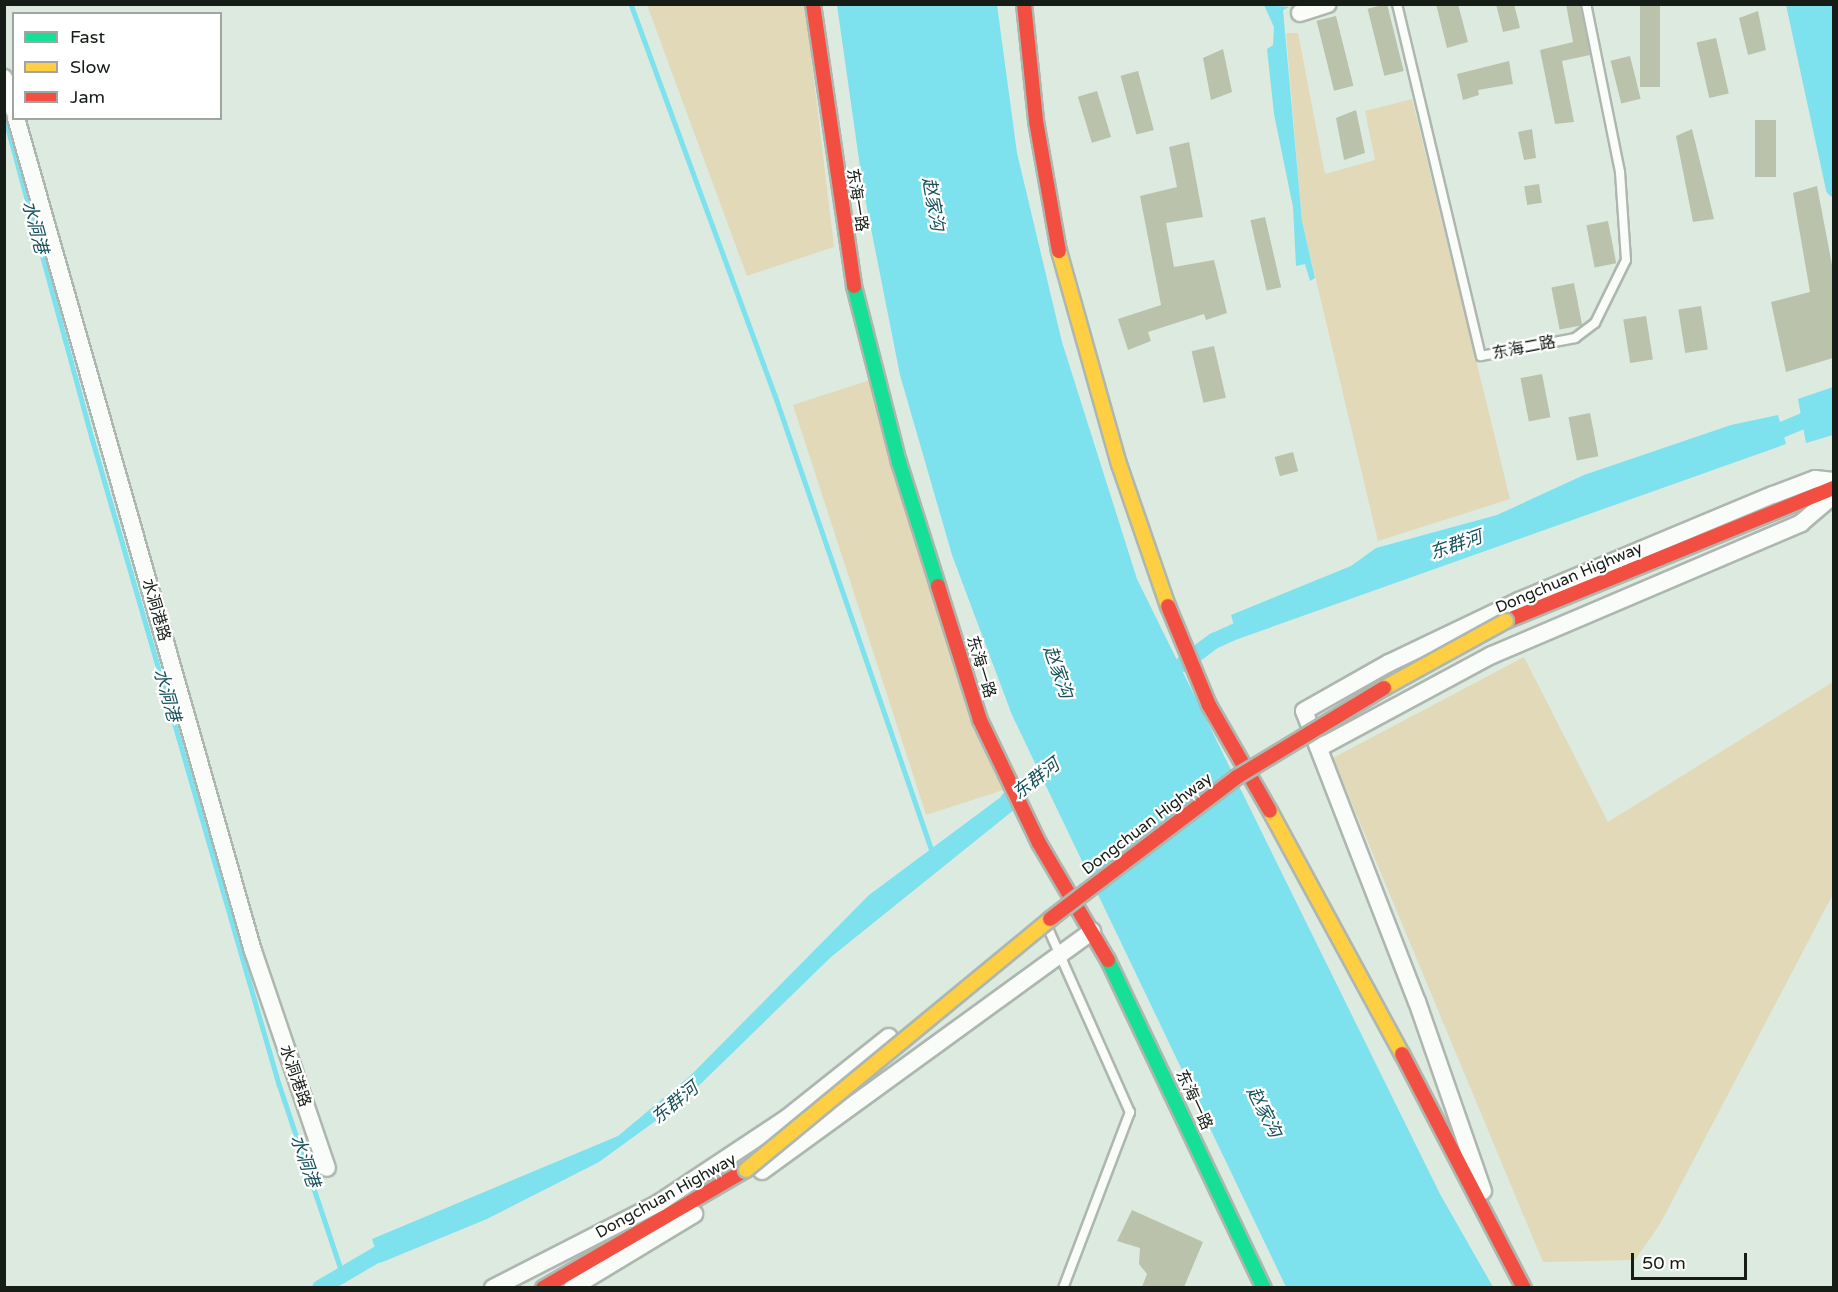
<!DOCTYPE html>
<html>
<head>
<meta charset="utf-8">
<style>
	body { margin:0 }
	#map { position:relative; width:1838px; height:1292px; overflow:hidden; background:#ddeadf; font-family:"Varela Round","Noto Sans SC",sans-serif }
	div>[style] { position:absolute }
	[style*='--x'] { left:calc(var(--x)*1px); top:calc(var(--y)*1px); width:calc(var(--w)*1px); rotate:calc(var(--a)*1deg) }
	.green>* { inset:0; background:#e1d9b8; transform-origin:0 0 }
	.water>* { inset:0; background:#7ee1ee }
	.stream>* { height:4.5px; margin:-2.25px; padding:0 2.25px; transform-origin:2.25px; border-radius:2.25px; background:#7ee1ee }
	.canal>* { height:16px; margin:-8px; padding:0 8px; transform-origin:8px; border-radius:8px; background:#7ee1ee }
	.building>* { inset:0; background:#bac2ab; transform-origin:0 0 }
	.roads { filter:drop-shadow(2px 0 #aeb7af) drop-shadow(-2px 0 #aeb7af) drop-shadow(0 2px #aeb7af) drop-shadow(0 -2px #aeb7af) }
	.lane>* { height:8px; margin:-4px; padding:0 4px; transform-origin:4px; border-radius:4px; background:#fafcfa }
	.street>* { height:16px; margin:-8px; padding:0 8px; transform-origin:8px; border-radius:8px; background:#fafcfa }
	.fast>* { height:14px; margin:-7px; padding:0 7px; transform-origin:7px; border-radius:7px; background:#16e098 }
	.slow>* { height:14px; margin:-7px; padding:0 7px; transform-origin:7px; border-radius:7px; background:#ffcf43 }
	.jam>* { height:14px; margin:-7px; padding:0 7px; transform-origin:7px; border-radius:7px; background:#f24e42 }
	.bridges { filter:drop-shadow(2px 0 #aeb7af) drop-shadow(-2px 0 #aeb7af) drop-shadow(0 2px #aeb7af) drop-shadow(0 -2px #aeb7af) }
	.slow-bridge>* { height:14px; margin:-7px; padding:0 7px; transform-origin:7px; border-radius:7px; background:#ffcf43 }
	.jam-bridge>* { height:14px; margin:-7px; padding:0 7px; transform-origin:7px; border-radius:7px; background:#f24e42 }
	span { translate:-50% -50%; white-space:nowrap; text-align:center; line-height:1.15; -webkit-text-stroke:4.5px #fff; paint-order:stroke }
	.street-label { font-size:16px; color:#151d16 }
	.water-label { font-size:18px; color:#18525c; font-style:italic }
	.frame { position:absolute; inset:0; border:6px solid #151d16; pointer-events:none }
	.legend { position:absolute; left:12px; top:12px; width:210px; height:108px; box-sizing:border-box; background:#fff; border:2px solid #a1a5a2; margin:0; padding:8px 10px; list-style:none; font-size:18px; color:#151d16 }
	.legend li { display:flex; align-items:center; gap:12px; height:30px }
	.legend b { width:30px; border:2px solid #a1a5a2 }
	.scale { position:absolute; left:1631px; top:1253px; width:116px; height:27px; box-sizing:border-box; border:3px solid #151d16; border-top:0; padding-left:8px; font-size:18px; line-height:21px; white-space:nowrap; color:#151d16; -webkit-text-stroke:4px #fff; paint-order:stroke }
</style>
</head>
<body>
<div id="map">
	<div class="green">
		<div style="clip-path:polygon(647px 5px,805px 5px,834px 247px,747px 276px)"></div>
		<div style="clip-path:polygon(1286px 33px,1298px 33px,1325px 174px,1375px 160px,1365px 111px,1412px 99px,1510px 499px,1378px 541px,1302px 221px)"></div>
		<div style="left:870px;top:380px;width:431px;height:81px;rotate:72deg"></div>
		<div style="clip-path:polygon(1524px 657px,1608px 822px,1833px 682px,1833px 894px,1660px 1224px,1635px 1260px,1543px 1262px,1333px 758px)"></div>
	</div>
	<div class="water">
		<div style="clip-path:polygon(837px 5px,997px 5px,1017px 153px,1062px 342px,1137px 579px,1440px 1194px,1493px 1287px,1286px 1287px,1012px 715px,952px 555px,900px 375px,863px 188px)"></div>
		<div style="clip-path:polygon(1264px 5px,1289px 7px,1283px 10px,1302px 221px,1315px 278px,1310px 281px,1305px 264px,1296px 266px,1293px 207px,1274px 114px,1267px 49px,1273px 45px,1274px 27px)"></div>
		<div style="clip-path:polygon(1794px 5px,1833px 5px,1833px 189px)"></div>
		<div style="clip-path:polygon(1833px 387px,1833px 435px,1806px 443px,1798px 399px)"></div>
		<div style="clip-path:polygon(1778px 415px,1786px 444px,1238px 639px,1231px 615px,1351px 566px,1376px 548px,1497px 515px,1584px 475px,1731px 425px)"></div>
		<div style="clip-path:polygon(1009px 791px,1015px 809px,831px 957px,683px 1101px,599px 1162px,487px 1219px,380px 1263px,372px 1239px,618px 1136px,690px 1076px,869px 895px)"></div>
	</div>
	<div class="stream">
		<div style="--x:631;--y:4;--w:417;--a:69.8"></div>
		<div style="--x:775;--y:395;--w:484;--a:71"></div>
		<div style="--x:4;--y:114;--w:336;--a:74.8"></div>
		<div style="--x:92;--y:438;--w:673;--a:73.86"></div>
		<div style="--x:279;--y:1084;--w:198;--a:71.5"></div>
	</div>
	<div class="canal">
		<div style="--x:1794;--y:4;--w:189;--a:77.8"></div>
		<div style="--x:1762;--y:438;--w:78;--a:-22.6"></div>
		<div style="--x:1183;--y:664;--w:39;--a:-37"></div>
		<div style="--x:1214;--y:641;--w:46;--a:-24.3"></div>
		<div style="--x:1008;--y:800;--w:63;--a:-38"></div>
		<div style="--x:320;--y:1288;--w:87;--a:-30.4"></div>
	</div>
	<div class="building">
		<div style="left:1387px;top:4px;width:69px;height:20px;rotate:76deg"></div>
		<div style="clip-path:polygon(1436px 4px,1458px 4px,1468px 42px,1447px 48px)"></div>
		<div style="clip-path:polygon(1496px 4px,1514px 4px,1520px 28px,1503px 32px)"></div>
		<div style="clip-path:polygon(1566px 4px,1580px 4px,1590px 55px,1562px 61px,1574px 122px,1555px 124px,1540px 50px,1573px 42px)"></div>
		<div style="left:1640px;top:4px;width:20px;height:83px"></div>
		<div style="clip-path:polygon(1758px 11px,1766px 50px,1748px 55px,1739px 18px)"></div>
		<div style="left:1336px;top:16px;width:72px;height:20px;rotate:76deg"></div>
		<div style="left:1716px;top:38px;width:57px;height:20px;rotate:77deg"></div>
		<div style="clip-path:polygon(1223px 49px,1232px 92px,1211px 100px,1203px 58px)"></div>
		<div style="left:1630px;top:56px;width:44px;height:20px;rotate:76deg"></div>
		<div style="clip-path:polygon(1509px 61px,1513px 84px,1478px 90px,1479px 95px,1463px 100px,1457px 74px)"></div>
		<div style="left:1138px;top:71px;width:61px;height:18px;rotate:75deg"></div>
		<div style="left:1097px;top:91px;width:48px;height:20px;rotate:73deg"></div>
		<div style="clip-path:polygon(1356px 110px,1365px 153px,1344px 160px,1336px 118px)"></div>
		<div style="left:1755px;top:120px;width:21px;height:57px"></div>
		<div style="clip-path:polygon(1532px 129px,1536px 158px,1524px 160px,1518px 132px)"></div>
		<div style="clip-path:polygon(1692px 129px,1714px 219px,1693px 222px,1676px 136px)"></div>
		<div style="clip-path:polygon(1189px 142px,1203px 217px,1166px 223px,1174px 267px,1214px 260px,1227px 313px,1206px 320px,1204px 314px,1148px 332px,1151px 341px,1128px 350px,1118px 319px,1161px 305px,1140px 196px,1177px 187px,1169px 147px)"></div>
		<div style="left:1539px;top:184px;width:19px;height:15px;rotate:81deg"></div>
		<div style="clip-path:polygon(1817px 186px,1833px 270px,1833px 358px,1786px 372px,1771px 302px,1810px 292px,1793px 193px)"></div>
		<div style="left:1265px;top:217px;width:72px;height:15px;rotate:77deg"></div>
		<div style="left:1608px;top:221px;width:43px;height:22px;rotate:79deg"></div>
		<div style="left:1574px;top:283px;width:43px;height:23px;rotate:79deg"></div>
		<div style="left:1701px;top:306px;width:44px;height:23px;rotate:81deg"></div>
		<div style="left:1646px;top:316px;width:44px;height:23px;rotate:81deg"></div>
		<div style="left:1214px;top:346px;width:53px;height:23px;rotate:77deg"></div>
		<div style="left:1542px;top:374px;width:44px;height:22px;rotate:79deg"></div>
		<div style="left:1590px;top:413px;width:44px;height:22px;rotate:79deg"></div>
		<div style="left:1293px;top:452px;width:20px;height:19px;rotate:75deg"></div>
		<div style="clip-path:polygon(1132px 1210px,1203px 1242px,1184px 1287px,1142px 1287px,1147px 1274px,1139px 1264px,1140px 1248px,1117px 1241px)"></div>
	</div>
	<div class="roads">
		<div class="lane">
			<div style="--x:1397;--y:4;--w:362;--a:76.6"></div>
			<div style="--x:1481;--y:356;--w:96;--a:-10.8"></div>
			<div style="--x:1575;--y:338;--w:25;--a:-37"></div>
			<div style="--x:1595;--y:323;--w:70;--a:-63.8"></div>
			<div style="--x:1626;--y:260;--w:88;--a:-93.9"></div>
			<div style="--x:1620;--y:172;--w:171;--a:-101.4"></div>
			<div style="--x:1047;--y:926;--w:204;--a:66"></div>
			<div style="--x:1130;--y:1112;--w:188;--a:110.8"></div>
		</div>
		<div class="street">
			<div style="--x:1300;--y:13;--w:29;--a:-18"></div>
			<div style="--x:4;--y:78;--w:34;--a:73"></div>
			<div style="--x:16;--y:118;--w:866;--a:74.12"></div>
			<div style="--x:253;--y:951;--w:229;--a:71.2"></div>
			<div style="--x:1319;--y:748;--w:196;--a:-28.3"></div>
			<div style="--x:1492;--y:655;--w:336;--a:-23.1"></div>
			<div style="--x:1801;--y:523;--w:43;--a:-40.3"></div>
			<div style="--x:762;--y:1171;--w:408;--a:-36"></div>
			<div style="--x:1483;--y:1191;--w:200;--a:-109.2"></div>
			<div style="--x:1417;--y:1002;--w:312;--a:-111.2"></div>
			<div style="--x:1304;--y:711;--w:98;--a:-29.5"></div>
			<div style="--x:1389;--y:663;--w:144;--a:-25.5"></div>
			<div style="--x:1519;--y:601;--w:275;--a:-22.7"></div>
			<div style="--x:1773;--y:495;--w:45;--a:-20.9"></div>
			<div style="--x:1815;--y:479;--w:19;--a:6"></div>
			<div style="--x:493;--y:1288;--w:186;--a:-27.1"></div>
			<div style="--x:659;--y:1203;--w:154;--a:-33.6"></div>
			<div style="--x:787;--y:1118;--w:130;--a:-38.5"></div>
			<div style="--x:572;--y:1288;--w:143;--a:-31.2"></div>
		</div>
		<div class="fast">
			<div style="--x:854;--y:286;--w:182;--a:75.7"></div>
			<div style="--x:899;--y:462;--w:130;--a:72.5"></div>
			<div style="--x:1108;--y:960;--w:363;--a:64.6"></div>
		</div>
		<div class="slow">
			<div style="--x:1059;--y:251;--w:221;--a:74.3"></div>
			<div style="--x:1119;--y:464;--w:150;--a:71"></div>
			<div style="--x:1270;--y:811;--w:277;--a:61.5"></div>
		</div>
		<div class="jam">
			<div style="--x:813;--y:4;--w:285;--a:81.7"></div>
			<div style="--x:1024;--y:4;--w:118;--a:84.1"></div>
			<div style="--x:1036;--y:121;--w:132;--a:80"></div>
			<div style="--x:938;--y:586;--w:140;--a:72.6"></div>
			<div style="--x:980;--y:720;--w:136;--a:64.4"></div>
			<div style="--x:1039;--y:843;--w:136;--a:59.5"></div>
			<div style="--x:1168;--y:606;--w:107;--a:67.5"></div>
			<div style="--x:1209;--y:705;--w:122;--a:60.1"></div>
			<div style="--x:1506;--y:621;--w:354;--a:-22.1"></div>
			<div style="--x:1402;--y:1054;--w:264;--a:62.5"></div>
			<div style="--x:543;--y:1288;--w:235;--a:-30.2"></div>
		</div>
	</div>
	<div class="bridges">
		<div class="slow-bridge">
			<div style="--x:1384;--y:688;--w:139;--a:-28.8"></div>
			<div style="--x:746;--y:1170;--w:394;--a:-39.5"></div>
		</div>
		<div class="jam-bridge">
			<div style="--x:1050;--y:919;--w:235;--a:-37.2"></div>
			<div style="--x:1237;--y:777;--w:172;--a:-31.2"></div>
		</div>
	</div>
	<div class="street-label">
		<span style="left:857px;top:200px;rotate:81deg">东海一路</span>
		<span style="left:1524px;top:348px;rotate:-11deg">东海二路</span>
		<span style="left:1569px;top:578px;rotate:-23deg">Dongchuan Highway</span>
		<span style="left:156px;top:610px;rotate:74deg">水洞港路</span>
		<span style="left:981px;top:667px;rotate:73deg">东海一路</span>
		<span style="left:1147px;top:824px;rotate:-37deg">Dongchuan Highway</span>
		<span style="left:295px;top:1076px;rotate:71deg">水洞港路</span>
		<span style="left:1194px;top:1100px;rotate:65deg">东海一路</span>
		<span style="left:666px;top:1196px;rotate:-29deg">Dongchuan Highway</span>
	</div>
	<div class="water-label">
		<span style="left:933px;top:204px;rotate:80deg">赵家沟</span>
		<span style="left:35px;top:227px;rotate:75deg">水洞港</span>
		<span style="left:1456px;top:545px;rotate:-19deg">东群河</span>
		<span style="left:1058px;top:672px;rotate:71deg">赵家沟</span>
		<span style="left:167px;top:695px;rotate:74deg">水洞港</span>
		<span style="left:1036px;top:779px;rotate:-38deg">东群河</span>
		<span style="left:675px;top:1103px;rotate:-39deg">东群河</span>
		<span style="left:1264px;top:1112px;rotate:63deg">赵家沟</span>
		<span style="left:305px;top:1161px;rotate:71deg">水洞港</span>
	</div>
	<div class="frame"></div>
	<ul class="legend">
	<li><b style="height:8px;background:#16e098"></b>Fast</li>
	<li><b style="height:8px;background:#ffcf43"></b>Slow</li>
	<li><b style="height:8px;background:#f24e42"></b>Jam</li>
	</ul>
	<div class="scale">50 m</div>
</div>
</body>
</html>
